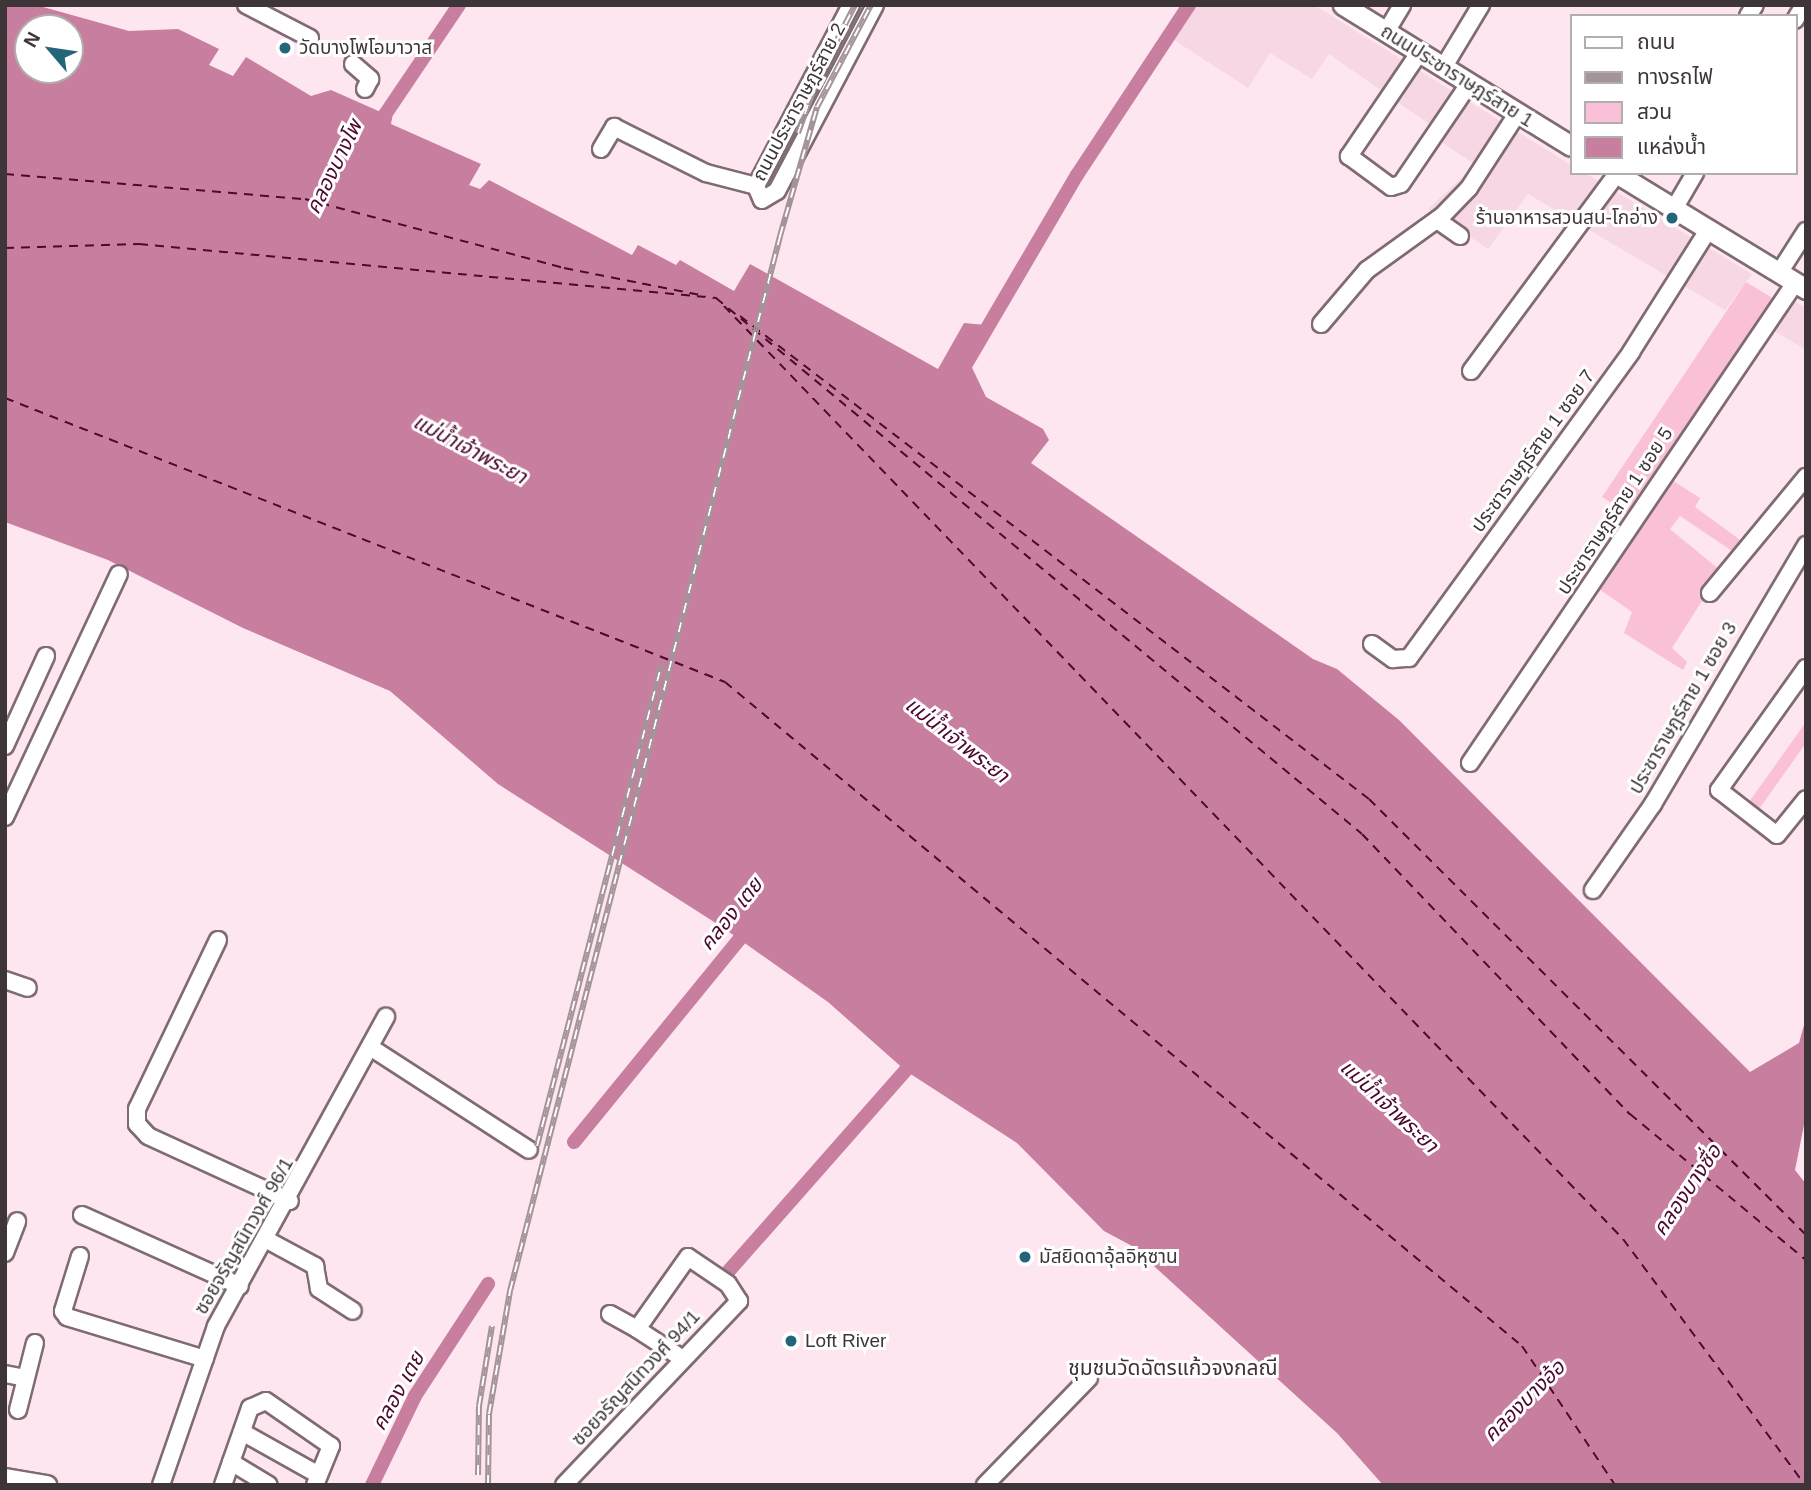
<!DOCTYPE html>
<html>
<head>
<meta charset="utf-8">
<style>
	body { margin:0 }
	#map { position:relative; width:1811px; height:1490px; overflow:hidden; background:#fde6ef; font-family:Arial,"Noto Sans Thai",sans-serif }
	div>[style] { position:absolute }
	[style*='--x'] { left:calc(var(--x)*1px); top:calc(var(--y)*1px); width:calc(var(--w)*1px); rotate:calc(var(--a)*1deg) }
	.built>* { inset:0; background:#f6d7e3 }
	.green>* { inset:0; background:#f9c0d7 }
	.water>* { inset:0; background:#c87e9e }
	.canal>* { height:14px; margin:-7px; padding:0 7px; transform-origin:7px; border-radius:7px; background:#c87e9e }
	.ferry>* { height:2px; margin-top:-1px; transform-origin:0; background:repeating-linear-gradient(90deg,#4c082e 0 9px,transparent 0 16px) }
	.roads { filter:drop-shadow(2px 0 #7f6b73) drop-shadow(-2px 0 #7f6b73) drop-shadow(0 2px #7f6b73) drop-shadow(0 -2px #7f6b73) }
	.minor>* { height:16px; margin:-8px; padding:0 8px; transform-origin:8px; border-radius:8px; background:#fff }
	.major>* { height:19px; margin:-9.5px; padding:0 9.5px; transform-origin:9.5px; border-radius:9.5px; background:#fff }
	.rail>* { height:6px; margin-top:-3px; transform-origin:0; background:repeating-linear-gradient(90deg,#fff 0 10px,#a4949a 0 20px); box-sizing:border-box; border-block:2px solid #a4949a }
	.dots>* { width:19px; height:19px; translate:-50% -50%; box-sizing:border-box; border:4px solid #fff; border-radius:50% }
	span { translate:-50% -50%; white-space:nowrap; text-align:center; line-height:1.15; -webkit-text-stroke:6px #fff; paint-order:stroke }
	.poi-label { font-size:19px; color:#3e3539 }
	.left { translate:0 -50%; text-align:left }
	.right { translate:-100% -50%; text-align:right }
	.street-label { font-size:19px; color:#3e3539 }
	.water-label { font-size:21px; color:#4c082e; font-style:italic }
	.neighbourhood-label { font-size:21px; color:#433138 }
	.frame { position:absolute; inset:0; border:7px solid #3e3539; pointer-events:none }
	.legend { position:absolute; left:1570px; top:14px; width:228px; height:161px; box-sizing:border-box; background:#fff; border:2px solid #b2aeb0; margin:0; padding:9px 12px; list-style:none; font-size:21px; color:#3e3539 }
	.legend li { display:flex; align-items:center; gap:14px; height:35px }
	.legend b { width:35px; border:2px solid #b2aeb0 }
	.north { position:absolute; left:14px; top:14px; width:70px; height:70px; box-sizing:border-box; background:#fff; border:2px solid #b2aeb0; border-radius:50%; rotate:299deg; font-size:19px; font-weight:700; line-height:28px; text-align:center; color:#3e3539 }
	.north::after { content:''; display:block; margin:auto; width:24px; height:32px; background:#25657a; clip-path:polygon(50% 0,100% 100%,50% 72%,0 100%) }
</style>
</head>
<body>
<div id="map">
	<div class="built">
		<div style="clip-path:polygon(1192px 5px,1314px 5px,1571px 165px,1571px 173px,1585px 173px,1752px 274px,1725px 310px,1528px 194px,1488px 249px,1428px 209px,1476px 165px,1428px 133px,1432px 126px,1329px 54px,1312px 79px,1270px 53px,1248px 88px,1171px 38px)"></div>
		<div style="clip-path:polygon(1791px 299px,1806px 308px,1806px 350px,1771px 329px)"></div>
	</div>
	<div class="green">
		<div style="clip-path:polygon(1746px 282px,1786px 306px,1667px 477px,1700px 498px,1695px 507px,1743px 542px,1735px 553px,1680px 516px,1670px 529px,1721px 571px,1672px 648px,1687px 662px,1683px 670px,1624px 633px,1632px 612px,1586px 580px,1630px 514px,1602px 497px)"></div>
		<div style="clip-path:polygon(1806px 722px,1806px 743px,1754px 816px,1744px 809px)"></div>
	</div>
	<div class="water">
		<div style="clip-path:polygon(evenodd,5px 5px,36px 5px,129px 31px,178px 29px,219px 49px,209px 65px,233px 76px,246px 57px,311px 96px,331px 90px,383px 113px,394px 107px,391px 124px,481px 164px,469px 185px,480px 189px,489px 180px,632px 255px,638px 245px,676px 265px,680px 260px,734px 291px,750px 264px,938px 369px,964px 323px,986px 325px,967px 357px,986px 397px,1043px 429px,1049px 440px,1031px 463px,1313px 659px,1337px 669px,1399px 720px,1750px 1072px,1799px 1043px,1806px 1018px,1806px 1115px,1795px 1170px,1806px 1184px,1806px 1485px,1383px 1485px,1337px 1433px,1132px 1246px,1104px 1231px,1017px 1143px,906px 1071px,828px 1002px,722px 927px,498px 784px,390px 691px,243px 628px,108px 560px,5px 522px,5px 5px,28px 28px,70px 28px,70px 70px,28px 70px,28px 28px)"></div>
	</div>
	<div class="canal">
		<div style="--x:376;--y:128;--w:148;--a:-56"></div>
		<div style="--x:959;--y:376;--w:233;--a:-59.6"></div>
		<div style="--x:1077;--y:175;--w:204;--a:-56.6"></div>
		<div style="--x:574;--y:1142;--w:279;--a:-50.8"></div>
		<div style="--x:727;--y:1273;--w:289;--a:-48.6"></div>
		<div style="--x:372;--y:1485;--w:99;--a:-64.2"></div>
		<div style="--x:415;--y:1396;--w:134;--a:-56.9"></div>
	</div>
	<div class="ferry">
		<div style="--x:5;--y:174;--w:301;--a:4.8"></div>
		<div style="--x:305;--y:199;--w:268;--a:14.9"></div>
		<div style="--x:564;--y:268;--w:144;--a:11.2"></div>
		<div style="--x:5;--y:248;--w:134;--a:-1.7"></div>
		<div style="--x:139;--y:244;--w:580;--a:5.35"></div>
		<div style="--x:716;--y:298;--w:839;--a:39.68"></div>
		<div style="--x:1362;--y:834;--w:388;--a:46.3"></div>
		<div style="--x:1630;--y:1114;--w:229;--a:39.7"></div>
		<div style="--x:724;--y:306;--w:1296;--a:46.06"></div>
		<div style="--x:1623;--y:1239;--w:306;--a:53.5"></div>
		<div style="--x:740;--y:316;--w:793;--a:37.52"></div>
		<div style="--x:1369;--y:799;--w:617;--a:44.93"></div>
		<div style="--x:5;--y:398;--w:774;--a:21.53"></div>
		<div style="--x:725;--y:682;--w:1037;--a:39.8"></div>
		<div style="--x:1522;--y:1346;--w:167;--a:56.2"></div>
	</div>
	<div class="roads">
		<div class="minor">
			<div style="--x:246;--y:5;--w:72;--a:27.3"></div>
			<div style="--x:851;--y:5;--w:204;--a:117.7"></div>
			<div style="--x:756;--y:186;--w:15;--a:67"></div>
			<div style="--x:762;--y:200;--w:17;--a:-31"></div>
			<div style="--x:777;--y:191;--w:210;--a:-62.2"></div>
			<div style="--x:1748;--y:16;--w:13;--a:-58"></div>
			<div style="--x:1795;--y:20;--w:17;--a:-59"></div>
			<div style="--x:1386;--y:32;--w:31;--a:-59"></div>
			<div style="--x:1419;--y:53;--w:125;--a:124.2"></div>
			<div style="--x:1349;--y:156;--w:52;--a:36.4"></div>
			<div style="--x:1391;--y:187;--w:10;--a:-17"></div>
			<div style="--x:1401;--y:184;--w:121;--a:-55.8"></div>
			<div style="--x:353;--y:64;--w:23;--a:41"></div>
			<div style="--x:370;--y:79;--w:11;--a:117"></div>
			<div style="--x:1443;--y:68;--w:74;--a:-58.9"></div>
			<div style="--x:601;--y:149;--w:26;--a:-59"></div>
			<div style="--x:614;--y:127;--w:103;--a:26.6"></div>
			<div style="--x:706;--y:173;--w:52;--a:14.6"></div>
			<div style="--x:1674;--y:209;--w:42;--a:-59.7"></div>
			<div style="--x:1437;--y:220;--w:28;--a:35"></div>
			<div style="--x:1779;--y:273;--w:50;--a:-57.3"></div>
			<div style="--x:1321;--y:324;--w:71;--a:-49.6"></div>
			<div style="--x:1367;--y:270;--w:92;--a:-35.8"></div>
			<div style="--x:1442;--y:216;--w:39;--a:-46"></div>
			<div style="--x:1469;--y:188;--w:88;--a:-57"></div>
			<div style="--x:1471;--y:371;--w:245;--a:-53.5"></div>
			<div style="--x:1710;--y:593;--w:151;--a:-50.4"></div>
			<div style="--x:1372;--y:644;--w:26;--a:36"></div>
			<div style="--x:1393;--y:659;--w:16;--a:-4"></div>
			<div style="--x:1409;--y:658;--w:378;--a:-54"></div>
			<div style="--x:1631;--y:352;--w:144;--a:-57.7"></div>
			<div style="--x:1806;--y:668;--w:150;--a:125.5"></div>
			<div style="--x:1719;--y:790;--w:73;--a:37.8"></div>
			<div style="--x:1777;--y:835;--w:46;--a:-51.1"></div>
			<div style="--x:5;--y:746;--w:99;--a:-65.5"></div>
			<div style="--x:1470;--y:763;--w:580;--a:-55.9"></div>
			<div style="--x:5;--y:817;--w:268;--a:-64.9"></div>
			<div style="--x:1593;--y:890;--w:105;--a:-55.1"></div>
			<div style="--x:1653;--y:804;--w:301;--a:-59.4"></div>
			<div style="--x:218;--y:940;--w:187;--a:115.6"></div>
			<div style="--x:137;--y:1109;--w:15;--a:90"></div>
			<div style="--x:137;--y:1124;--w:16;--a:47"></div>
			<div style="--x:148;--y:1136;--w:156;--a:24.6"></div>
			<div style="--x:5;--y:980;--w:24;--a:19"></div>
			<div style="--x:370;--y:1047;--w:189;--a:32.9"></div>
			<div style="--x:82;--y:1215;--w:173;--a:24.2"></div>
			<div style="--x:267;--y:1240;--w:55;--a:28.4"></div>
			<div style="--x:315;--y:1266;--w:23;--a:80"></div>
			<div style="--x:319;--y:1289;--w:40;--a:32.9"></div>
			<div style="--x:5;--y:1253;--w:34;--a:-69"></div>
			<div style="--x:80;--y:1256;--w:58;--a:107.2"></div>
			<div style="--x:63;--y:1311;--w:7;--a:56"></div>
			<div style="--x:67;--y:1317;--w:144;--a:16.9"></div>
			<div style="--x:610;--y:1314;--w:31;--a:29"></div>
			<div style="--x:5;--y:1374;--w:21;--a:11"></div>
			<div style="--x:18;--y:1410;--w:69;--a:-75.8"></div>
			<div style="--x:242;--y:1432;--w:88;--a:29.2"></div>
			<div style="--x:231;--y:1462;--w:44;--a:31.2"></div>
			<div style="--x:161;--y:1485;--w:168;--a:-70.9"></div>
			<div style="--x:216;--y:1326;--w:353;--a:-61.2"></div>
			<div style="--x:223;--y:1485;--w:82;--a:-70.7"></div>
			<div style="--x:250;--y:1408;--w:17;--a:-24"></div>
			<div style="--x:266;--y:1401;--w:79;--a:34.7"></div>
			<div style="--x:331;--y:1446;--w:42;--a:112.3"></div>
			<div style="--x:564;--y:1485;--w:254;--a:-46.4"></div>
			<div style="--x:739;--y:1301;--w:20;--a:-123"></div>
			<div style="--x:728;--y:1284;--w:48;--a:-146"></div>
			<div style="--x:688;--y:1257;--w:88;--a:125.3"></div>
			<div style="--x:637;--y:1329;--w:51;--a:33.1"></div>
			<div style="--x:985;--y:1485;--w:149;--a:-45.8"></div>
		</div>
		<div class="major">
			<div style="--x:1343;--y:5;--w:268;--a:31.7"></div>
			<div style="--x:1616;--y:173;--w:223;--a:31.4"></div>
			<div style="--x:5;--y:1478;--w:42;--a:9.7"></div>
		</div>
	</div>
	<div class="rail">
		<div style="--x:798;--y:133;--w:59;--a:-70.3"></div>
		<div style="--x:818;--y:77;--w:81;--a:-62.8"></div>
		<div style="--x:537;--y:1146;--w:497;--a:-75.5"></div>
		<div style="--x:478;--y:1475;--w:69;--a:-89.2"></div>
		<div style="--x:479;--y:1406;--w:81;--a:-80.8"></div>
		<div style="--x:488;--y:1485;--w:71;--a:-89.2"></div>
		<div style="--x:489;--y:1414;--w:125;--a:-80.3"></div>
		<div style="--x:510;--y:1291;--w:1089;--a:-75.64"></div>
		<div style="--x:780;--y:236;--w:134;--a:-74"></div>
		<div style="--x:817;--y:107;--w:115;--a:-62.1"></div>
	</div>
	<div class="dots">
		<div style="left:285px;top:48px;background:#25657a"></div>
		<div style="left:1672px;top:218px;background:#25657a"></div>
		<div style="left:1025px;top:1257px;background:#25657a"></div>
		<div style="left:791px;top:1341px;background:#25657a"></div>
	</div>
	<div class="poi-label">
		<span class="left" style="left:299px;top:48px">วัดบางโพโอมาวาส</span>
		<span class="right" style="left:1658px;top:218px">ร้านอาหารสวนสน-โกอ่าง</span>
		<span class="left" style="left:1039px;top:1257px">มัสยิดดาอุ้ลอิหุซาน</span>
		<span class="left" style="left:805px;top:1341px">Loft River</span>
	</div>
	<div class="street-label">
		<span style="left:1457px;top:76px;rotate:32deg">ถนนประชาราษฎร์สาย 1</span>
		<span style="left:799px;top:102px;rotate:-62deg">ถนนประชาราษฎร์สาย 2</span>
		<span style="left:1533px;top:451px;rotate:-54deg">ประชาราษฎร์สาย 1 ซอย 7</span>
		<span style="left:1615px;top:511px;rotate:-57deg">ประชาราษฎร์สาย 1 ซอย 5</span>
		<span style="left:1683px;top:708px;rotate:-60deg">ประชาราษฎร์สาย 1 ซอย 3</span>
		<span style="left:244px;top:1236px;rotate:-60deg">ซอยจรัญสนิทวงศ์ 96/1</span>
		<span style="left:636px;top:1378px;rotate:-47deg">ซอยจรัญสนิทวงศ์ 94/1</span>
	</div>
	<div class="water-label">
		<span style="left:334px;top:167px;rotate:-64deg">คลองบางโพ</span>
		<span style="left:470px;top:449px;rotate:28deg">แม่น้ำเจ้าพระยา</span>
		<span style="left:957px;top:740px;rotate:38deg">แม่น้ำเจ้าพระยา</span>
		<span style="left:731px;top:914px;rotate:-51deg">คลอง เตย</span>
		<span style="left:1389px;top:1106px;rotate:43deg">แม่น้ำเจ้าพระยา</span>
		<span style="left:1687px;top:1190px;rotate:-56deg">คลองบางซื่อ</span>
		<span style="left:398px;top:1391px;rotate:-61deg">คลอง เตย</span>
		<span style="left:1524px;top:1401px;rotate:-45deg">คลองบางอ้อ</span>
	</div>
	<div class="neighbourhood-label">
		<span style="left:1173px;top:1368px">ชุมชนวัดฉัตรแก้วจงกลณี</span>
	</div>
	<div class="frame"></div>
	<ul class="legend">
	<li><b style="height:9px;background:#fff"></b>ถนน</li>
	<li><b style="height:9px;background:#a4949a"></b>ทางรถไฟ</li>
	<li><b style="height:19px;background:#f9c0d7"></b>สวน</li>
	<li><b style="height:19px;background:#c87e9e"></b>แหล่งน้ำ</li>
	</ul>
	<div class="north">N</div>
</div>
</body>
</html>
